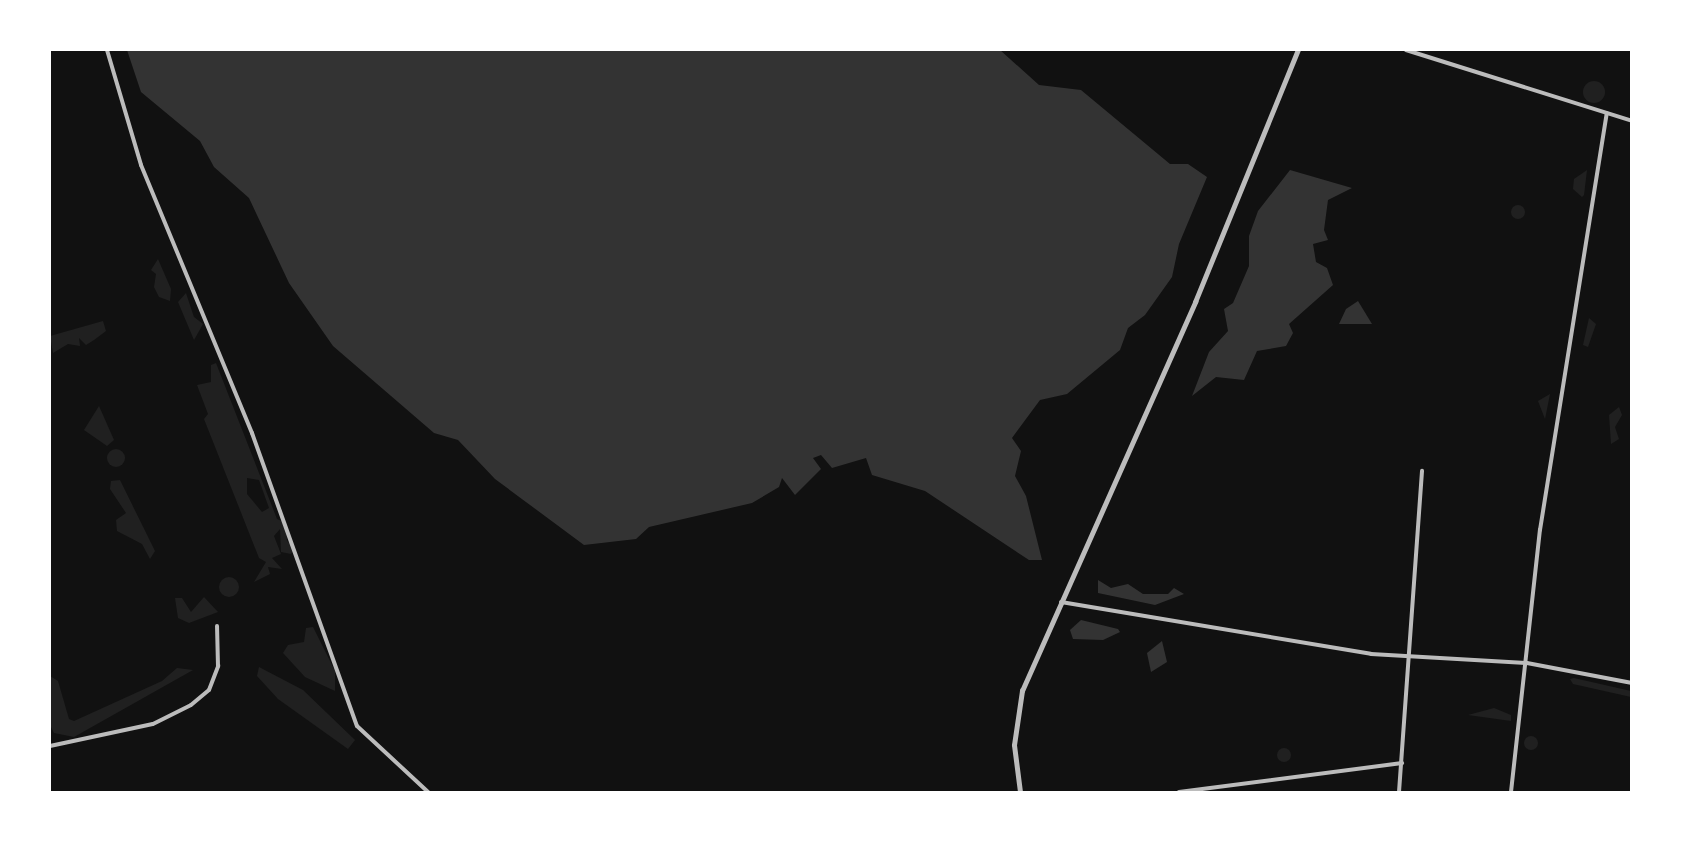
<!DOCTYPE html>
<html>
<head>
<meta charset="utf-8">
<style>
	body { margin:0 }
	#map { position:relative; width:1681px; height:842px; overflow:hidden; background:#111; font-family:"Noto Sans",sans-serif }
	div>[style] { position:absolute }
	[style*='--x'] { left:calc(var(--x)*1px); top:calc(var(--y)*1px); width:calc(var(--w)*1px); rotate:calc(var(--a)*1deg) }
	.green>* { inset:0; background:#202020 }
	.round { border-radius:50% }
	.water>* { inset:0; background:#333 }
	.minor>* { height:4px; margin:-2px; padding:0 2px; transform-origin:2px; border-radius:2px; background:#bcbcbc }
	.tertiary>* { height:4.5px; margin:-2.25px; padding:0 2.25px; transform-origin:2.25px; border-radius:2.25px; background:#bcbcbc }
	span { translate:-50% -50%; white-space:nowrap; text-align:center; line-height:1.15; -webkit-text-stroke:4.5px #fff; paint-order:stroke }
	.frame { position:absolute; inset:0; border:51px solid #fff; pointer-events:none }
</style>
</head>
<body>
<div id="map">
	<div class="green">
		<div class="round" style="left:1583px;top:81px;width:22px;height:22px"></div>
		<div style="clip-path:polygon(1587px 170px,1584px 195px,1582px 197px,1573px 189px,1574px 179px)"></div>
		<div class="round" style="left:1511px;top:205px;width:14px;height:14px"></div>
		<div style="clip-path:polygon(158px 259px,171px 289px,170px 301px,159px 297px,154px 287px,156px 274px,151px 270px)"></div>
		<div style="clip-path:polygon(186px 293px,194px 317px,203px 324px,194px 340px,178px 302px)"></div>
		<div style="clip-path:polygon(1589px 318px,1596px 324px,1588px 347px,1583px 345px)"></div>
		<div style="clip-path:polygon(103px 321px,106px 331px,94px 340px,86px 345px,79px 338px,80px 346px,68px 344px,53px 353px,50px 336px)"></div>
		<div style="clip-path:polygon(evenodd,216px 363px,277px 519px,286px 523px,287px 541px,295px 547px,291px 554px,281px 552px,280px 529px,274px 536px,281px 554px,272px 558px,282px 569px,268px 567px,270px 574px,254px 582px,266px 562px,259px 558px,204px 419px,208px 414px,197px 385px,211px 382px,211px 365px,216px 363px,247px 478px,259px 480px,269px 508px,262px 512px,247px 494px,247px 478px)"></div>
		<div style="clip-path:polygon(1550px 394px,1545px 419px,1538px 401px)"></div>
		<div style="clip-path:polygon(99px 406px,114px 440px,107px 446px,84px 430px)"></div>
		<div style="clip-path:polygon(1619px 407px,1622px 415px,1615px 427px,1619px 439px,1611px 444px,1609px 415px)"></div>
		<div class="round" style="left:107px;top:449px;width:18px;height:18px"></div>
		<div style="clip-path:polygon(120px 480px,155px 551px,150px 559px,142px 544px,117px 531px,116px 520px,126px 513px,110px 489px,111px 481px)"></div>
		<div class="round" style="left:219px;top:577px;width:20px;height:20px"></div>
		<div style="clip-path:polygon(204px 597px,218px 612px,189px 623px,178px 618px,175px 598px,182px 598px,191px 612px)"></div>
		<div style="clip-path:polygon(313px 627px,335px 671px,335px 691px,305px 677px,283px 653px,288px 645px,304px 642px,306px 628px)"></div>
		<div style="clip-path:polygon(259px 667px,303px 690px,355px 740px,348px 749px,278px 699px,257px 676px)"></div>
		<div style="clip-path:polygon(177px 668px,193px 670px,74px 737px,54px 733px,50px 725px,50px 676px,58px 681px,69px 719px,74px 721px,162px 681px)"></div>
		<div style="clip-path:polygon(1574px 678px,1631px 691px,1631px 697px,1573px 684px,1570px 679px)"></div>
		<div style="clip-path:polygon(1494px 708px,1511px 715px,1511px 721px,1468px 715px)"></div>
		<div class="round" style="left:1524px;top:736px;width:14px;height:14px"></div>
		<div class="round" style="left:1277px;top:748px;width:14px;height:14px"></div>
	</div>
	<div class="water">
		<div style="clip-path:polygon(127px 50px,1000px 50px,1039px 85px,1081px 90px,1170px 164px,1188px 164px,1207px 177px,1179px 244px,1172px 277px,1145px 315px,1128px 328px,1120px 350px,1067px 394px,1040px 400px,1012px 438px,1021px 451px,1015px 476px,1026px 496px,1042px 560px,1029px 560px,925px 491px,872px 475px,866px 458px,832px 468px,821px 455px,813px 458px,821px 469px,795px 495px,782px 478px,779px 487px,752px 503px,649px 527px,636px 539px,584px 545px,495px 479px,458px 440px,434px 433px,333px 346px,289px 283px,249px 198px,214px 167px,200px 141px,141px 92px)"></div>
		<div style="clip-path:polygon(1290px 170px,1352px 188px,1328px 200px,1324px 230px,1328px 240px,1313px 244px,1316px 262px,1327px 268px,1333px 285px,1289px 324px,1293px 333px,1286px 346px,1257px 351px,1244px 380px,1216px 377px,1192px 396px,1209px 352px,1228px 331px,1224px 309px,1233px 303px,1249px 266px,1249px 236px,1258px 211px)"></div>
		<div style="clip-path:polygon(1358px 301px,1372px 324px,1339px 324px,1346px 309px)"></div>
		<div style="clip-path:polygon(1098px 580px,1111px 588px,1128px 584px,1143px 594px,1168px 594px,1174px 588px,1184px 594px,1155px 605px,1098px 593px)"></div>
		<div style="clip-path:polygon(1081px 620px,1118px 629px,1120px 632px,1103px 640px,1073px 639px,1070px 630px)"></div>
		<div style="clip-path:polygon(1162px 641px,1167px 662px,1151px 672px,1147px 653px)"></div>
	</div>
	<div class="minor">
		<div style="--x:107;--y:50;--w:120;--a:73.5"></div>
		<div style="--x:141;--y:165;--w:290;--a:67.5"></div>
		<div style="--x:252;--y:433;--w:311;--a:70.3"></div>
		<div style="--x:357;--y:726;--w:97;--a:42.9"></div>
		<div style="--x:1406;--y:50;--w:237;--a:17.4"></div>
		<div style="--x:1061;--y:602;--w:314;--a:9.5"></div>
		<div style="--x:1371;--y:654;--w:156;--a:3.3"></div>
		<div style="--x:1527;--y:663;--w:107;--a:10.8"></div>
		<div style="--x:50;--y:746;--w:105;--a:-12.1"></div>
		<div style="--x:153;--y:724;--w:42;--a:-26.6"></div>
		<div style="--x:191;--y:705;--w:23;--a:-40"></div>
		<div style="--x:209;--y:690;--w:26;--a:-69"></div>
		<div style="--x:218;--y:666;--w:40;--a:-91.4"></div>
		<div style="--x:1179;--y:792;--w:225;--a:-7.4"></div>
		<div style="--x:1399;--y:792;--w:322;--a:-85.9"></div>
		<div style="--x:1511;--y:792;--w:264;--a:-83.7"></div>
		<div style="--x:1540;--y:530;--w:422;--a:-80.9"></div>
	</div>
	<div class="tertiary">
		<div style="--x:1020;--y:792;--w:47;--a:-97.3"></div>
		<div style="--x:1014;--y:745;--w:55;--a:-81.6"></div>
		<div style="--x:1022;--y:691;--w:426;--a:-66"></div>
		<div style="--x:1195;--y:302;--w:272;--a:-67.8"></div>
	</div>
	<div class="frame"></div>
</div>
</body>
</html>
